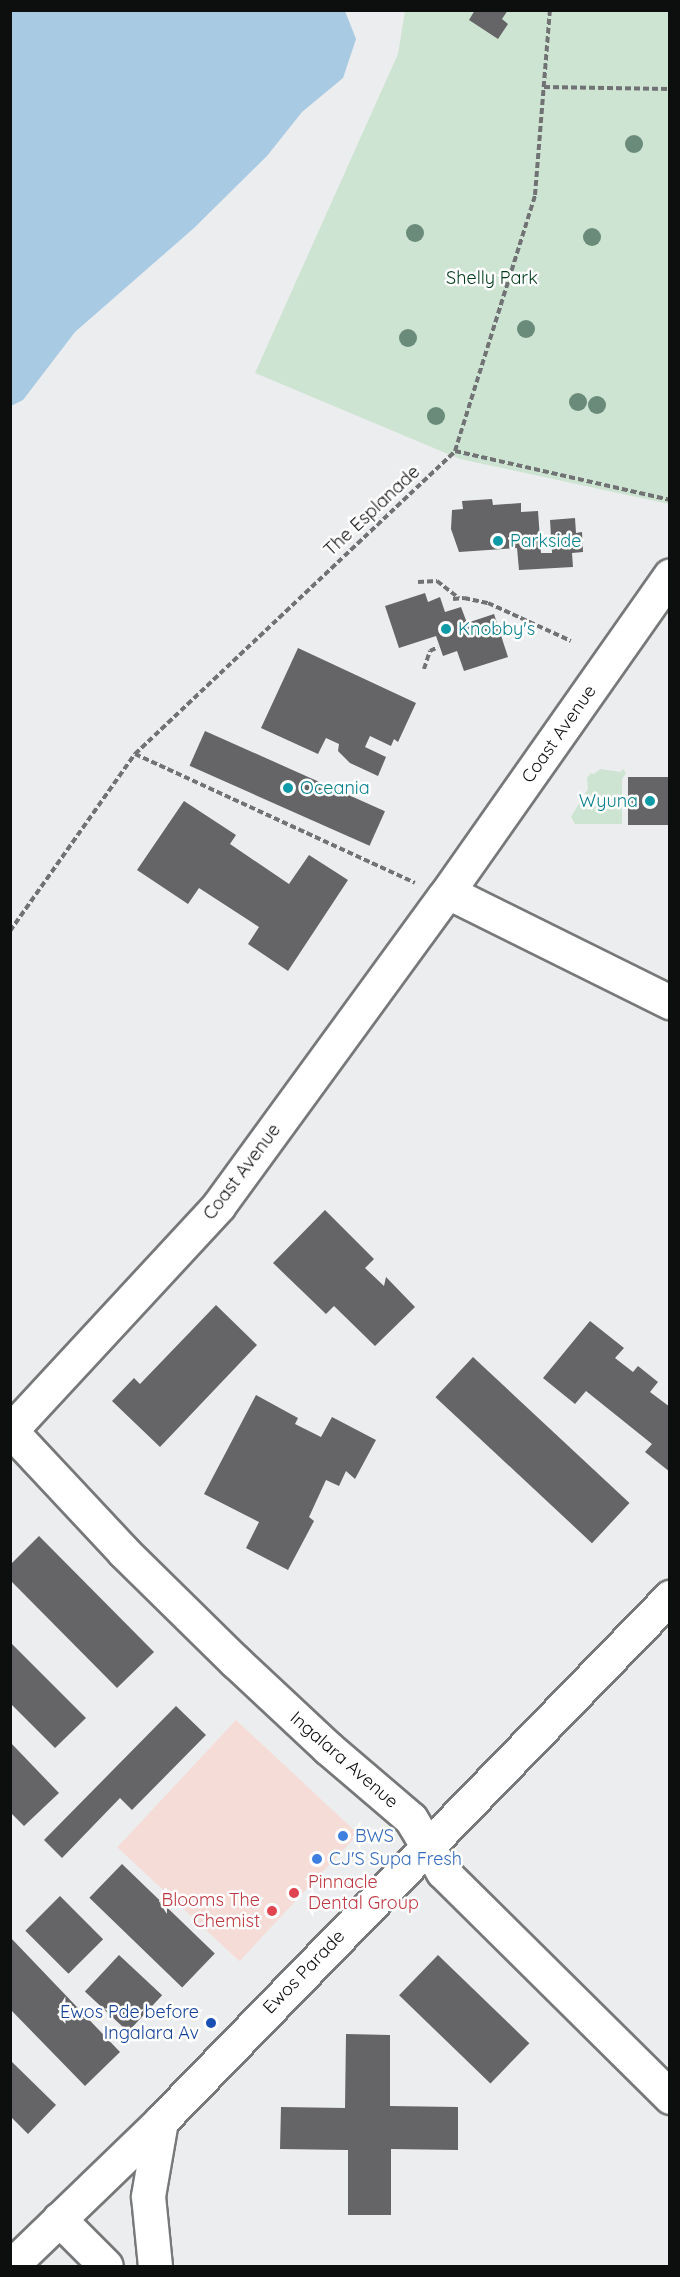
<!DOCTYPE html>
<html>
<head>
<meta charset="utf-8">
<style>
	body { margin:0 }
	#map { position:relative; width:680px; height:2277px; overflow:hidden; background:#ecedee; font-family:Quicksand,sans-serif }
	div>[style] { position:absolute }
	[style*='--x'] { left:calc(var(--x)*1px); top:calc(var(--y)*1px); width:calc(var(--w)*1px); rotate:calc(var(--a)*1deg) }
	.commercial>* { inset:0; background:#f6dcd7; transform-origin:0 0 }
	.green>* { inset:0; background:#cee4d2 }
	.water>* { inset:0; background:#a8cae3 }
	.building>* { inset:0; background:#656466; transform-origin:0 0 }
	.path>* { height:4px; margin-top:-2px; transform-origin:0; background:repeating-linear-gradient(90deg,#717273 0 6px,transparent 0 9px) }
	.roads { filter:drop-shadow(2px 0 #777879) drop-shadow(-2px 0 #777879) drop-shadow(0 2px #777879) drop-shadow(0 -2px #777879) }
	.minor>* { height:33px; margin:-16.5px; padding:0 16.5px; transform-origin:16.5px; border-radius:16.5px; background:#fff }
	.tertiary>* { height:33px; margin:-16.5px; padding:0 16.5px; transform-origin:16.5px; border-radius:16.5px; background:#fff }
	.trees>* { width:18px; height:18px; margin:-9px; border-radius:50%; background:#6a8b79 }
	.dots>* { width:16px; height:16px; translate:-50% -50%; box-sizing:border-box; border:3px solid #fff; border-radius:50% }
	span { translate:-50% -50%; white-space:nowrap; text-align:center; line-height:1.15; -webkit-text-stroke:5px #fff; paint-order:stroke }
	.park-label { font-size:18px; color:#003a19 }
	.street-label { font-size:18px; color:#0d0e0e }
	.culture-label { font-size:18px; color:#0d838f }
	.left { translate:0 -50%; text-align:left }
	.right { translate:-100% -50%; text-align:right }
	.shop-label { font-size:18px; color:#366cbe }
	.health-label { font-size:18px; color:#be3a42 }
	.transit-label { font-size:18px; color:#164399 }
	.frame { position:absolute; inset:0; border:12px solid #0d0e0e; pointer-events:none }
</style>
</head>
<body>
<div id="map">
	<div class="commercial">
		<div style="left:236px;top:1720px;width:167px;height:174px;rotate:43deg"></div>
	</div>
	<div class="green">
		<div style="clip-path:polygon(405px 11px,669px 11px,669px 504px,460px 459px,255px 373px,398px 54px)"></div>
		<div style="clip-path:polygon(600px 769px,621px 772px,623px 769px,626px 773px,622px 779px,622px 824px,575px 824px,571px 817px,588px 789px,587px 778px,591px 773px,594px 774px)"></div>
	</div>
	<div class="water">
		<div style="clip-path:polygon(11px 10px,345px 11px,356px 39px,343px 78px,302px 112px,267px 156px,194px 228px,75px 332px,23px 400px,11px 406px)"></div>
	</div>
	<div class="building">
		<div style="clip-path:polygon(475px 10px,508px 10px,502px 19px,508px 24px,498px 39px,469px 20px)"></div>
		<div style="clip-path:polygon(492px 499px,493px 505px,521px 503px,521px 512px,538px 511px,541px 553px,552px 553px,550px 520px,575px 518px,576px 533px,582px 532px,583px 552px,572px 553px,573px 567px,519px 570px,517px 548px,459px 552px,451px 529px,452px 510px,463px 509px,462px 501px)"></div>
		<div style="clip-path:polygon(425px 593px,428px 602px,440px 597px,445px 612px,461px 607px,467px 623px,494px 614px,508px 657px,464px 671px,457px 651px,443px 656px,436px 636px,399px 648px,385px 606px)"></div>
		<div style="clip-path:polygon(298px 648px,416px 703px,398px 742px,394px 739px,391px 746px,370px 736px,365px 747px,386px 757px,378px 776px,350px 763px,338px 751px,339px 744px,326px 738px,318px 754px,261px 728px)"></div>
		<div style="left:205px;top:731px;width:197px;height:38px;rotate:24deg"></div>
		<div style="left:628px;top:777px;width:42px;height:48px"></div>
		<div style="clip-path:polygon(184px 801px,236px 835px,230px 844px,289px 884px,309px 855px,348px 880px,288px 971px,248px 944px,259px 927px,199px 888px,188px 904px,137px 870px)"></div>
		<div style="clip-path:polygon(325px 1210px,374px 1259px,365px 1268px,384px 1286px,386px 1277px,415px 1307px,375px 1346px,334px 1306px,326px 1314px,273px 1263px)"></div>
		<div style="clip-path:polygon(216px 1305px,257px 1345px,160px 1447px,112px 1401px,134px 1378px,140px 1384px)"></div>
		<div style="clip-path:polygon(590px 1321px,624px 1348px,615px 1358px,633px 1372px,638px 1366px,658px 1382px,650px 1392px,670px 1407px,670px 1472px,645px 1452px,652px 1444px,586px 1391px,575px 1404px,543px 1378px)"></div>
		<div style="left:473px;top:1357px;width:214px;height:55px;rotate:43deg"></div>
		<div style="clip-path:polygon(256px 1395px,298px 1418px,295px 1424px,321px 1437px,332px 1417px,376px 1440px,355px 1479px,346px 1471px,339px 1486px,326px 1480px,309px 1517px,314px 1521px,288px 1570px,246px 1548px,259px 1522px,204px 1494px)"></div>
		<div style="clip-path:polygon(39px 1536px,154px 1652px,117px 1688px,10px 1580px,10px 1565px)"></div>
		<div style="clip-path:polygon(10px 1642px,86px 1718px,55px 1748px,10px 1703px)"></div>
		<div style="clip-path:polygon(176px 1706px,206px 1735px,132px 1810px,120px 1798px,62px 1858px,44px 1840px)"></div>
		<div style="clip-path:polygon(10px 1742px,59px 1793px,24px 1826px,10px 1812px)"></div>
		<div style="left:122px;top:1864px;width:129px;height:47px;rotate:44deg"></div>
		<div style="left:60px;top:1896px;width:61px;height:49px;rotate:45deg"></div>
		<div style="clip-path:polygon(10px 1937px,120px 2052px,85px 2086px,10px 2009px)"></div>
		<div style="left:119px;top:1955px;width:59px;height:50px;rotate:43deg"></div>
		<div style="left:438px;top:1955px;width:127px;height:56px;rotate:44deg"></div>
		<div style="clip-path:polygon(346px 2034px,390px 2035px,390px 2106px,458px 2107px,458px 2150px,391px 2149px,391px 2215px,348px 2215px,348px 2150px,280px 2149px,281px 2107px,345px 2108px)"></div>
		<div style="clip-path:polygon(10px 2060px,56px 2105px,28px 2134px,10px 2116px)"></div>
	</div>
	<div class="path">
		<div style="--x:544;--y:87;--w:126;--a:0.9"></div>
		<div style="--x:455;--y:451;--w:221;--a:12.8"></div>
		<div style="--x:418;--y:582;--w:19;--a:-3"></div>
		<div style="--x:437;--y:581;--w:28;--a:38"></div>
		<div style="--x:453;--y:599;--w:11;--a:-5"></div>
		<div style="--x:464;--y:598;--w:25;--a:12"></div>
		<div style="--x:488;--y:603;--w:91;--a:24.6"></div>
		<div style="--x:424;--y:669;--w:19;--a:-72"></div>
		<div style="--x:430;--y:651;--w:9;--a:-27"></div>
		<div style="--x:135;--y:754;--w:308;--a:24.7"></div>
		<div style="--x:10;--y:931;--w:217;--a:-54.8"></div>
		<div style="--x:135;--y:754;--w:441;--a:-43.4"></div>
		<div style="--x:455;--y:451;--w:268;--a:-72.6"></div>
		<div style="--x:535;--y:195;--w:186;--a:-85.4"></div>
	</div>
	<div class="roads">
		<div class="minor">
			<div style="--x:448;--y:892;--w:248;--a:26.4"></div>
			<div style="--x:10;--y:1430;--w:167;--a:46.9"></div>
			<div style="--x:124;--y:1552;--w:156;--a:44.5"></div>
			<div style="--x:235;--y:1661;--w:127;--a:43.1"></div>
			<div style="--x:328;--y:1748;--w:109;--a:40.5"></div>
			<div style="--x:411;--y:1819;--w:62;--a:58.9"></div>
			<div style="--x:443;--y:1872;--w:320;--a:44.7"></div>
			<div style="--x:11;--y:1430;--w:306;--a:-47.2"></div>
			<div style="--x:219;--y:1205;--w:381;--a:-53.9"></div>
			<div style="--x:444;--y:897;--w:393;--a:-54.9"></div>
		</div>
		<div class="tertiary">
			<div style="--x:59;--y:2219;--w:66;--a:45"></div>
			<div style="--x:11;--y:2266;--w:209;--a:-44"></div>
			<div style="--x:161;--y:2121;--w:731;--a:-45.83"></div>
			<div style="--x:155;--y:2266;--w:70;--a:-95.7"></div>
			<div style="--x:148;--y:2196;--w:76;--a:-80.2"></div>
		</div>
	</div>
	<div class="trees">
		<div style="left:634px;top:144px"></div>
		<div style="left:415px;top:233px"></div>
		<div style="left:592px;top:237px"></div>
		<div style="left:526px;top:329px"></div>
		<div style="left:408px;top:338px"></div>
		<div style="left:578px;top:402px"></div>
		<div style="left:597px;top:405px"></div>
		<div style="left:436px;top:416px"></div>
	</div>
	<div class="dots">
		<div style="left:498px;top:541px;background:#0f9aa8"></div>
		<div style="left:446px;top:629px;background:#0f9aa8"></div>
		<div style="left:288px;top:788px;background:#0f9aa8"></div>
		<div style="left:650px;top:801px;background:#0f9aa8"></div>
		<div style="left:343px;top:1836px;background:#3f7fe0"></div>
		<div style="left:317px;top:1859px;background:#3f7fe0"></div>
		<div style="left:294px;top:1893px;background:#e0444e"></div>
		<div style="left:272px;top:1911px;background:#e0444e"></div>
		<div style="left:211px;top:2023px;background:#1a4fb4"></div>
	</div>
	<div class="park-label">
		<span style="left:492px;top:278px">Shelly Park</span>
	</div>
	<div class="street-label">
		<span style="left:372px;top:511px;rotate:-43deg">The Esplanade</span>
		<span style="left:559px;top:734px;rotate:-55deg">Coast Avenue</span>
		<span style="left:242px;top:1172px;rotate:-53deg">Coast Avenue</span>
		<span style="left:344px;top:1760px;rotate:41deg">Ingalara Avenue</span>
		<span style="left:304px;top:1972px;rotate:-46deg">Ewos Parade</span>
	</div>
	<div class="culture-label">
		<span class="left" style="left:510px;top:541px">Parkside</span>
		<span class="left" style="left:458px;top:629px">Knobby's</span>
		<span class="left" style="left:300px;top:788px">Oceania</span>
		<span class="right" style="left:638px;top:801px">Wyuna</span>
	</div>
	<div class="shop-label">
		<span class="left" style="left:355px;top:1836px">BWS</span>
		<span class="left" style="left:329px;top:1859px">CJ'S Supa Fresh</span>
	</div>
	<div class="health-label">
		<span class="left" style="left:308px;top:1893px">Pinnacle<br>Dental Group</span>
		<span class="right" style="left:260px;top:1911px">Blooms The<br>Chemist</span>
	</div>
	<div class="transit-label">
		<span class="right" style="left:199px;top:2023px">Ewos Pde before<br>Ingalara Av</span>
	</div>
	<div class="frame"></div>
</div>
</body>
</html>
